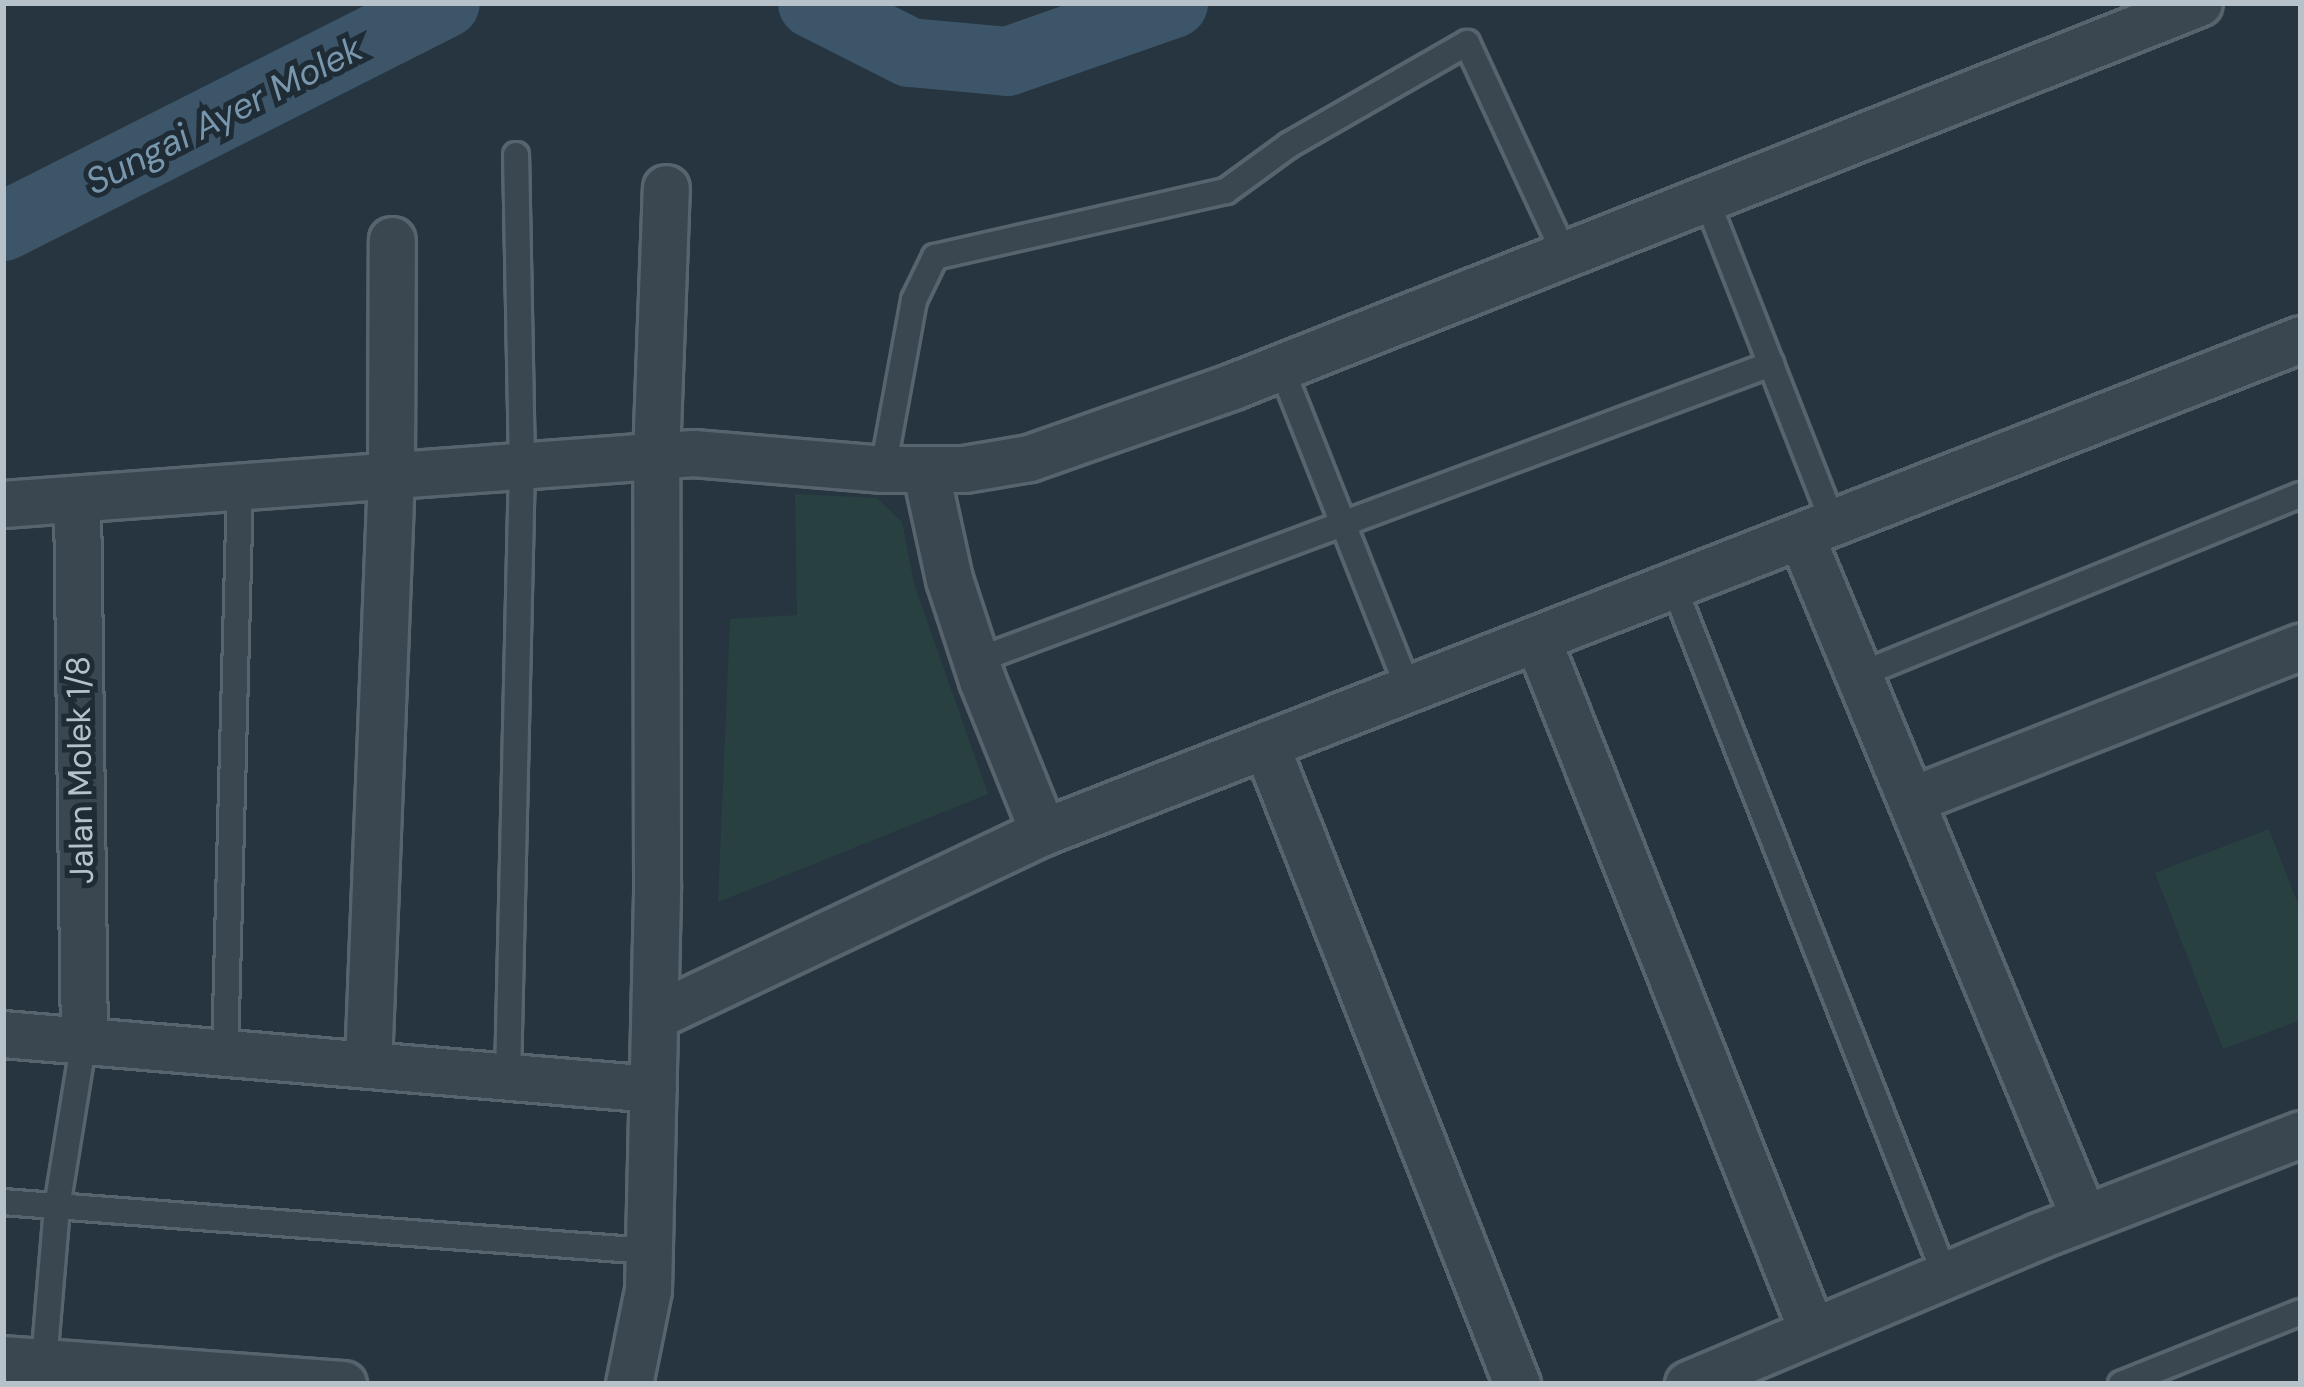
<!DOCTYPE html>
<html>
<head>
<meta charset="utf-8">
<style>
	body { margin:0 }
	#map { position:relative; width:2304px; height:1387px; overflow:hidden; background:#263540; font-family:"DM Sans",sans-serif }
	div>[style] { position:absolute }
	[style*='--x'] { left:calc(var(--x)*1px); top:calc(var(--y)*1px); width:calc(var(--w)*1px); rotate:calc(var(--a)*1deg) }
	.green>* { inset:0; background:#284140 }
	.river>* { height:69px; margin:-34.5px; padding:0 34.5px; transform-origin:34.5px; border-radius:34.5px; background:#3c5568 }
	.roads { filter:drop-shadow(3px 0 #58646d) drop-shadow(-3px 0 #58646d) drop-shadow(0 3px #58646d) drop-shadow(0 -3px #58646d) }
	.service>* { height:24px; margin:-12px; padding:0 12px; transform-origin:12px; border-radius:12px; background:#3a4650 }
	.minor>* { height:45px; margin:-22.5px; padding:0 22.5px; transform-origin:22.5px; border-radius:22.5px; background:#3a4650 }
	span { translate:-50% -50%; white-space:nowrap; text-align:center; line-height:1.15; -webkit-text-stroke:10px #1f2b35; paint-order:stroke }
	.street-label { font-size:33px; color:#b7c1ca }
	.water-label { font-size:36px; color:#7896ac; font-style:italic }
	.frame { position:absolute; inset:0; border:6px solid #b7c1ca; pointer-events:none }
</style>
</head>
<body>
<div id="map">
	<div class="green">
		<div style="clip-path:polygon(795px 494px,877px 498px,902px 522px,914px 584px,988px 794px,718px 902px,730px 619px,797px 615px)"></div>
		<div style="clip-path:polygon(2269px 829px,2301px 912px,2301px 1020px,2223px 1049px,2155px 873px)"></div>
	</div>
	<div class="river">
		<div style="--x:812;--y:3;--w:109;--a:26.8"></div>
		<div style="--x:909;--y:52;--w:98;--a:5.2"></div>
		<div style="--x:1007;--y:61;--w:176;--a:-19.3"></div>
		<div style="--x:3;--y:226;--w:495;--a:-26.8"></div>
	</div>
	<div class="roads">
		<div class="service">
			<div style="--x:1705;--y:196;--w:351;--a:68.6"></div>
			<div style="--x:1281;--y:367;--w:348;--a:68.4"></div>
			<div style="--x:883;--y:469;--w:172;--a:-79.6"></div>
			<div style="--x:914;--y:300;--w:48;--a:-64"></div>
			<div style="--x:935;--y:257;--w:298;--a:-12.8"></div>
			<div style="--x:1226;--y:191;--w:78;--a:-36.1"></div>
			<div style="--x:1289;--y:145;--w:205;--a:-29.8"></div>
			<div style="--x:1467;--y:43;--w:231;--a:65.2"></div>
			<div style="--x:1674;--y:587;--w:739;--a:68.5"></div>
			<div style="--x:975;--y:661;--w:850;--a:-20.46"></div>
			<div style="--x:1859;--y:675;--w:477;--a:-22.2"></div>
			<div style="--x:225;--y:1053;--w:564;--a:-88.48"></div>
			<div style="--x:508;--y:1077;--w:612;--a:-88.69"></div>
			<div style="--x:522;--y:465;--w:310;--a:-91.1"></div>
			<div style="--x:3;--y:1202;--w:646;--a:4.35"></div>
			<div style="--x:44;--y:1362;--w:156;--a:-85.2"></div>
			<div style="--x:57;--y:1207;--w:168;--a:-80.8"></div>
			<div style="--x:2121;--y:1384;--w:194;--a:-21.8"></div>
		</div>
		<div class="minor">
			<div style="--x:925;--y:469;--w:113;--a:77.7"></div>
			<div style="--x:949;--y:579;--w:106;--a:71.9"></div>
			<div style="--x:982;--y:680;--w:164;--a:68.1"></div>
			<div style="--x:77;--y:499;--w:542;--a:89.26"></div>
			<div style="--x:3;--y:504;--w:692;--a:-4.23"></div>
			<div style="--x:693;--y:453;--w:191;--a:4.8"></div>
			<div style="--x:883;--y:469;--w:81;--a:0"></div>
			<div style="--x:964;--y:469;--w:66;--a:-9.6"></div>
			<div style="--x:1029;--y:458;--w:216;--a:-19.4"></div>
			<div style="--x:1233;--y:386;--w:1039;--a:-21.63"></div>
			<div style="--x:1801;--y:536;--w:738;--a:67.46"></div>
			<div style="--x:1538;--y:641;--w:742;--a:68.34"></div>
			<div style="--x:1266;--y:746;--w:686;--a:68.52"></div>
			<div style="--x:1911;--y:800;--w:419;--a:-21.5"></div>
			<div style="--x:655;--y:1016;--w:429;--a:-25.4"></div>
			<div style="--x:1043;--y:832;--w:1351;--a:-21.4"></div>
			<div style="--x:3;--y:1034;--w:652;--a:4.84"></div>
			<div style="--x:368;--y:1065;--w:590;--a:-87.77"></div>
			<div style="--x:391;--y:475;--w:235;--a:-89.8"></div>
			<div style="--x:3;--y:1359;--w:341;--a:4.2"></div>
			<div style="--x:629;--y:1384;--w:96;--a:-78.6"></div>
			<div style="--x:648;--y:1290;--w:406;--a:-88.7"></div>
			<div style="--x:657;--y:884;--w:427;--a:-90.1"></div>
			<div style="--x:656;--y:457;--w:269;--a:-87.9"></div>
			<div style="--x:1688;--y:1384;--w:380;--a:-22.9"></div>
			<div style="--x:2038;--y:1236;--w:282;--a:-21.2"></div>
		</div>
	</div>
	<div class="street-label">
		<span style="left:80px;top:770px;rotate:-91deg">Jalan Molek 1/8</span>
	</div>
	<div class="water-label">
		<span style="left:224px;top:115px;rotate:-27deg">Sungai Ayer Molek</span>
	</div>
	<div class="frame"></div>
</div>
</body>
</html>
